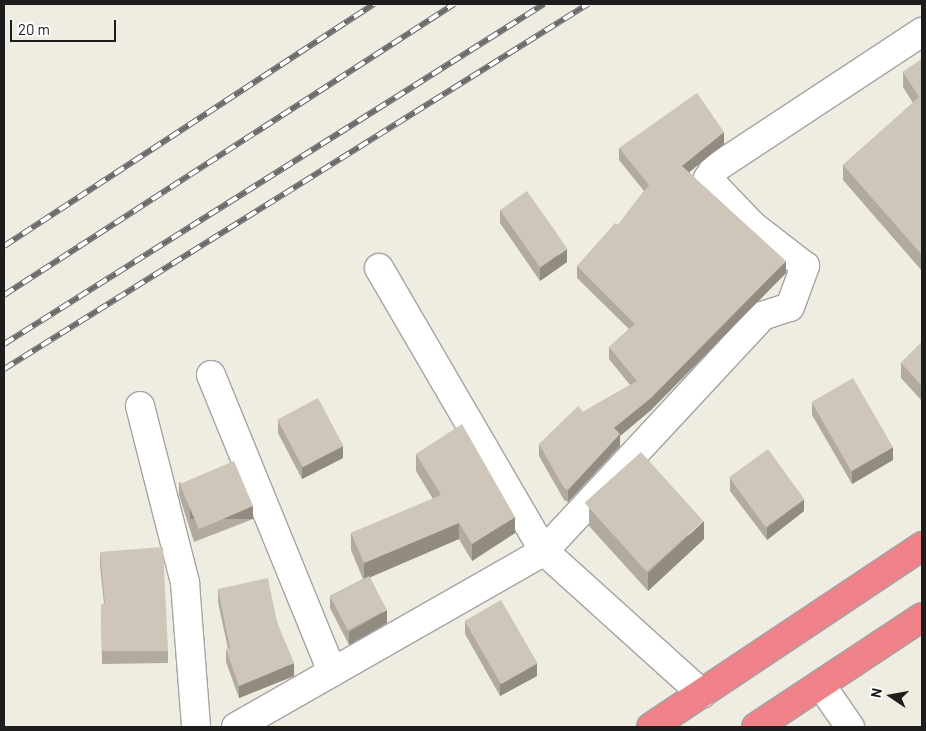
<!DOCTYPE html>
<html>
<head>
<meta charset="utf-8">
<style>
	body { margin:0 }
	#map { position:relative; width:926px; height:731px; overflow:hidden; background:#efece1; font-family:Barlow,sans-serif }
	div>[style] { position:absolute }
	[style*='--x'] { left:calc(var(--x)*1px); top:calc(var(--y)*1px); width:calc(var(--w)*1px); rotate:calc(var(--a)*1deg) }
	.roads { filter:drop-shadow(1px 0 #a4a4a4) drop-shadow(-1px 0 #a4a4a4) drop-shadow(0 1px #a4a4a4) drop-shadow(0 -1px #a4a4a4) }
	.minor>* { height:28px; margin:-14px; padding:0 14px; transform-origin:14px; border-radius:14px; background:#fff }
	.highway>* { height:28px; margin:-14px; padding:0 14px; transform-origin:14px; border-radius:14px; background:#ef8188 }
	.rail>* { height:5.5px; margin-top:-2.75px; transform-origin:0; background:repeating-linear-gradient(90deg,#fff 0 11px,#6b6b6b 0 22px); box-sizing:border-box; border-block:1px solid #6b6b6b }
	.wall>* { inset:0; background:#b2aaa0 }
	.shaded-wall>* { inset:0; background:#918b82; transform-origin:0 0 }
	.building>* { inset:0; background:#cfc6ba; transform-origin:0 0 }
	span { translate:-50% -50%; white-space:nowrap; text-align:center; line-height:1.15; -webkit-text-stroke:4px #fff; paint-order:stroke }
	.frame { position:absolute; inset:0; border:5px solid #1d1d1d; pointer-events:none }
	.north { position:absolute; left:866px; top:671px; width:50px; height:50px; -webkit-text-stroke:4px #fff; paint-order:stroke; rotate:282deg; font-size:14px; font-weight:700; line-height:20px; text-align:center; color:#1d1d1d }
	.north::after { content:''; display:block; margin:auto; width:18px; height:22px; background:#1d1d1d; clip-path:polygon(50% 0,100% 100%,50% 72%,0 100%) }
	.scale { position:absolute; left:10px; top:20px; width:106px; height:22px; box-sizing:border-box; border:2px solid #1d1d1d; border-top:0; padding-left:6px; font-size:15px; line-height:18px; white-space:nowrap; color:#1d1d1d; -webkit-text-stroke:4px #fff; paint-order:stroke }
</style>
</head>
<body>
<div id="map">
	<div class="roads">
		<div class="minor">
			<div style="--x:379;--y:268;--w:328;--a:59.8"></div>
			<div style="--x:544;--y:551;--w:213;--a:42.1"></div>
			<div style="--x:211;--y:375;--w:321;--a:67.8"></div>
			<div style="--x:140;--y:406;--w:183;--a:75.7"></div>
			<div style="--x:185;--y:583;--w:144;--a:85.6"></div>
			<div style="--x:821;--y:685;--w:51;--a:55.4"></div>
			<div style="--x:236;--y:727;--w:355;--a:-29.7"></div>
			<div style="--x:544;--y:551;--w:321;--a:-47.1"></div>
			<div style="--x:762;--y:316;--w:29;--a:-18"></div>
			<div style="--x:790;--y:307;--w:44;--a:-69.9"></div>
			<div style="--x:805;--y:266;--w:67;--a:-142.3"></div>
			<div style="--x:752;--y:225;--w:64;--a:-133.7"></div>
			<div style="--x:708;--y:179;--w:12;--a:-59"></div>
			<div style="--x:714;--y:169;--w:249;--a:-33.4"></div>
		</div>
		<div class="highway">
			<div style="--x:651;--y:727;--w:326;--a:-33.7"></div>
			<div style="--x:756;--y:727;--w:199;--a:-33.5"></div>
		</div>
	</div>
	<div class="rail">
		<div style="--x:4;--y:246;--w:442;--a:-33.2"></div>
		<div style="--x:4;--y:295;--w:536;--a:-32.89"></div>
		<div style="--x:4;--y:344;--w:638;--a:-32.2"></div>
		<div style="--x:4;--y:369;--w:689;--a:-32.01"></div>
	</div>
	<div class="wall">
		<div style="clip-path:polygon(922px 59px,922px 271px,843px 180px,843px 165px,913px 103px,903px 87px,903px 72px)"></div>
		<div style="clip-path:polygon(724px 144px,689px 172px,786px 273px,651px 410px,620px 436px,620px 446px,568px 502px,564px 500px,539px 456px,539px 444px,583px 412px,630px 385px,609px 359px,609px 347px,629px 329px,577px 278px,577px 266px,618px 225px,644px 191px,619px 160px,619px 148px)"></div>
		<div style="clip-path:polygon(500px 210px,567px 262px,540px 281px,500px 223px)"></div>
		<div style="clip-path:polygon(922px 342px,922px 401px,901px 378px,901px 363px)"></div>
		<div style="clip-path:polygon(812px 402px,893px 460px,852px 484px,812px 415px)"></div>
		<div style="clip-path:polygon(278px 420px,343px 458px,302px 479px,278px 433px)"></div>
		<div style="clip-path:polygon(416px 454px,515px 533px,472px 561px,459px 539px,370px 577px,387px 623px,349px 645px,330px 608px,330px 596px,363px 579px,351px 550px,351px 533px,433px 499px,416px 471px)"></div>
		<div style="clip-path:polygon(730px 478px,804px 511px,767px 540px,730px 491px)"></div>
		<div style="clip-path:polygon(179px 482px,253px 519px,194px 542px,179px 495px)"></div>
		<div style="clip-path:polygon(589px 508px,704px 539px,648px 591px,589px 526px)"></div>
		<div style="clip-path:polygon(100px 552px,168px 651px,168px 663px,102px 664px,101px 604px,104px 604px,100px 565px)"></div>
		<div style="clip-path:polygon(218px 589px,277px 622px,294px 676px,239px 698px,226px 662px,226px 649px,228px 649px,218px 602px)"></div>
		<div style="clip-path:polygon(465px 621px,537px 676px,500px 696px,465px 634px)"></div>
	</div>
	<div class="shaded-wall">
		<div style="clip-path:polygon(724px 132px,724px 144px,682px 178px,682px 166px)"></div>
		<div style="clip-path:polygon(567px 249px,567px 262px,540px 281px,540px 268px)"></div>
		<div style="clip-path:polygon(786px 261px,786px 273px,651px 410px,620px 436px,620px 446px,568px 502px,568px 490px,614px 428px)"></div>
		<div style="clip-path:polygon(343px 446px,343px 458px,302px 479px,302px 467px)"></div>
		<div style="clip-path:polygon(893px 447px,893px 460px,852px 484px,852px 471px)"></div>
		<div style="clip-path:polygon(804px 499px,804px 511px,767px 540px,767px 528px)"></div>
		<div style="left:253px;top:506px;width:13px;height:63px;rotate:90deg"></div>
		<div style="clip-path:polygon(515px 517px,515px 533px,472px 561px,472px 544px)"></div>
		<div style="clip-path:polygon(704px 521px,704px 539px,648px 591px,648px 573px)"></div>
		<div style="clip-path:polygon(459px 523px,459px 539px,364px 580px,364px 563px)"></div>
		<div style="clip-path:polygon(387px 610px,387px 623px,349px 645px,349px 632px)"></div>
		<div style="clip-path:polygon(294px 663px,294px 676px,239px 698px,239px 686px)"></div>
		<div style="clip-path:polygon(537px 663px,537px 676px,500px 696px,500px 684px)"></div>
	</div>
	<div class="building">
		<div style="clip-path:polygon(922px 59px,922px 255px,843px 165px,919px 97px,903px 72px)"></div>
		<div style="clip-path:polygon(697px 93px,724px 132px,682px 166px,786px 261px,651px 398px,614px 428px,620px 434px,568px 490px,564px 488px,539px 444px,578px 406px,583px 412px,637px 381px,609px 347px,635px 324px,577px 266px,615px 223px,618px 225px,649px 185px,619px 148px)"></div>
		<div style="left:527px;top:191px;width:70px;height:33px;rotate:55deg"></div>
		<div style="clip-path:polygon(922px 342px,922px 386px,901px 363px)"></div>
		<div style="left:853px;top:378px;width:80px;height:48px;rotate:60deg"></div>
		<div style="left:318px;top:398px;width:54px;height:46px;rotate:62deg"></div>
		<div style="clip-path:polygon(462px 424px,515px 517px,472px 544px,459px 523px,364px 563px,351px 533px,441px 495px,416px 454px)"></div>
		<div style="left:768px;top:449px;width:62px;height:48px;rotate:54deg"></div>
		<div style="left:641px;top:452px;width:93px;height:76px;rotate:48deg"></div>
		<div style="left:234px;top:461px;width:49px;height:59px;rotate:67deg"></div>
		<div style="clip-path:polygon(163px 547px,168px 651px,102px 651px,101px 604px,105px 604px,100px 552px)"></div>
		<div style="left:369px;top:576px;width:38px;height:44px;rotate:62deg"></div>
		<div style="clip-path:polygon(268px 578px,277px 622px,294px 663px,239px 686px,226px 649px,230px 648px,218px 589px)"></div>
		<div style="left:501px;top:600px;width:73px;height:42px;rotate:60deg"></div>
	</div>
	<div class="frame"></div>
	<div class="north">N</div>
	<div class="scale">20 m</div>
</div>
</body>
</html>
